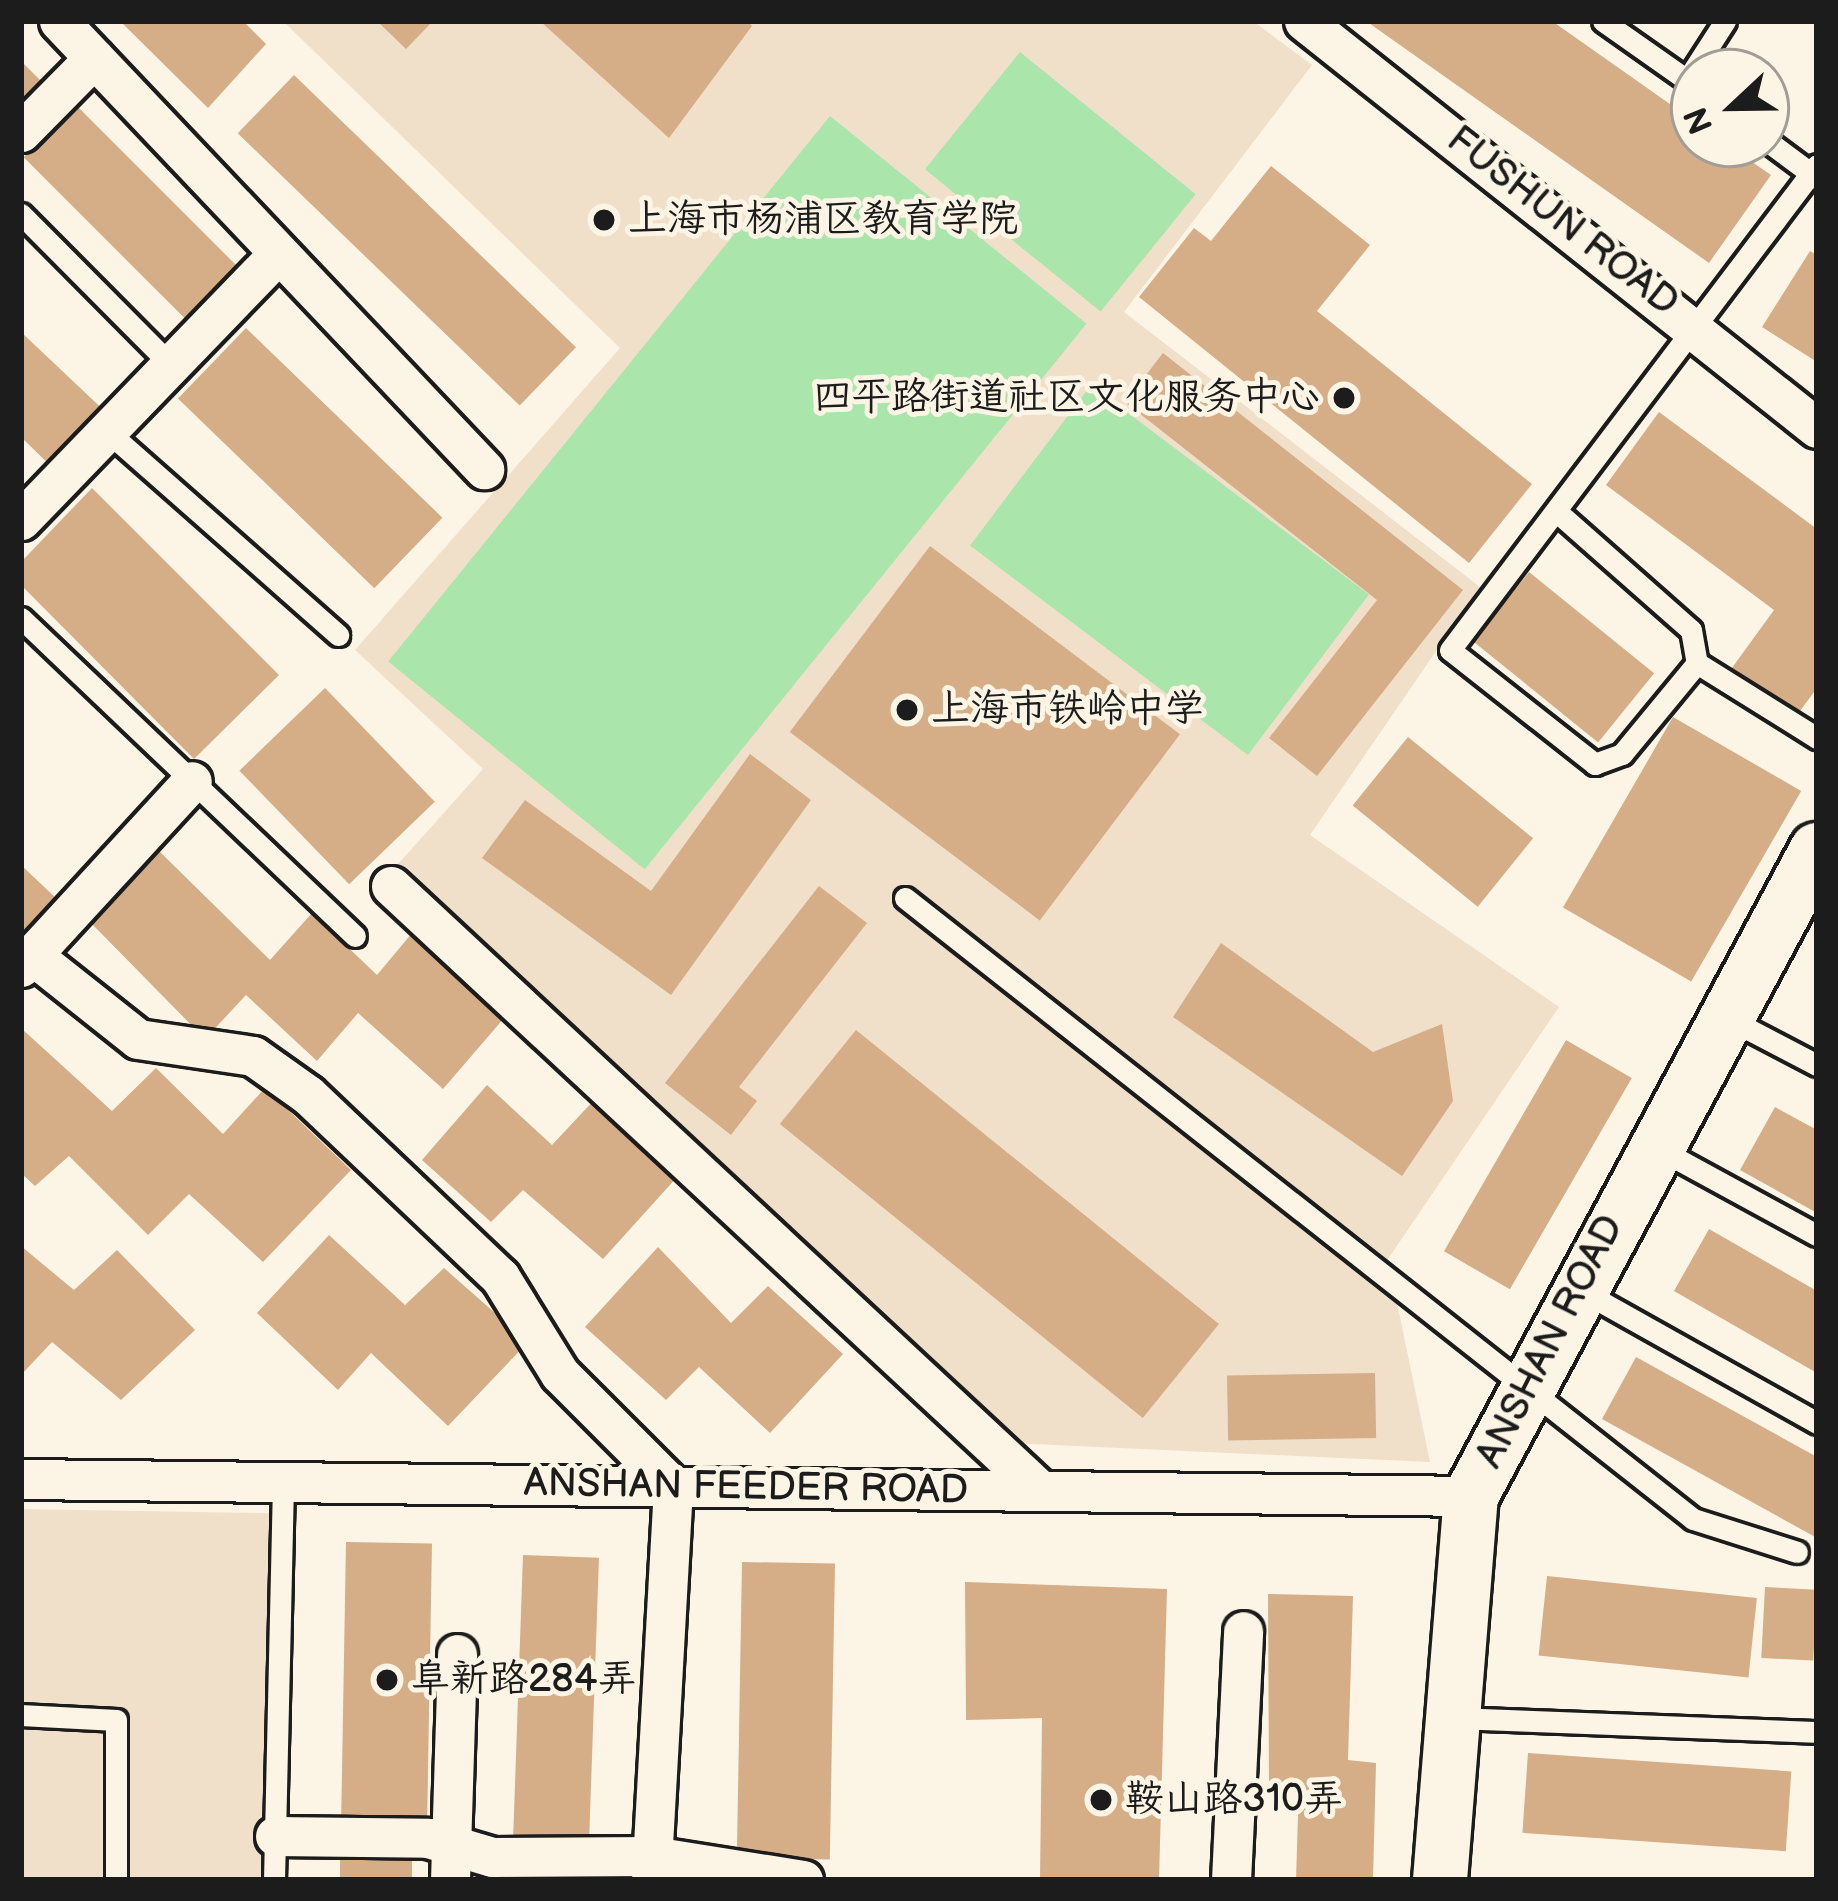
<!DOCTYPE html>
<html>
<head>
<meta charset="utf-8">
<style>
	body { margin:0 }
	#map { position:relative; width:1838px; height:1901px; overflow:hidden; background:#fcf5e5; font-family:"Balsamiq Sans","LXGW WenKai TC",sans-serif }
	div>[style] { position:absolute }
	[style*='--x'] { left:calc(var(--x)*1px); top:calc(var(--y)*1px); width:calc(var(--w)*1px); rotate:calc(var(--a)*1deg) }
	.built>* { inset:0; background:#f0dfc9; transform-origin:0 0 }
	.green>* { inset:0; background:#aae5ab; transform-origin:0 0 }
	.building>* { inset:0; background:#d5ad87; transform-origin:0 0 }
	.roads { filter:drop-shadow(3px 0 #1c1c1c) drop-shadow(-3px 0 #1c1c1c) drop-shadow(0 3px #1c1c1c) drop-shadow(0 -3px #1c1c1c) }
	.lane>* { height:21px; margin:-10.5px; padding:0 10.5px; transform-origin:10.5px; border-radius:10.5px; background:#fcf5e5 }
	.street>* { height:39px; margin:-19.5px; padding:0 19.5px; transform-origin:19.5px; border-radius:19.5px; background:#fcf5e5 }
	.secondary>* { height:54px; margin:-27px; padding:0 27px; transform-origin:27px; border-radius:27px; background:#fcf5e5 }
	.dots>* { width:33px; height:33px; translate:-50% -50%; box-sizing:border-box; border:6px solid #fcf5e5; border-radius:50% }
	span { translate:-50% -50%; white-space:nowrap; text-align:center; line-height:1.15; -webkit-text-stroke:10px #fcf5e5; paint-order:stroke }
	.poi-label { font-size:39px; color:#1c1c1c }
	.left { translate:0 -50%; text-align:left }
	.right { translate:-100% -50%; text-align:right }
	.street-label { font-size:39px; color:#1c1c1c }
	.frame { position:absolute; inset:0; border:24px solid #1c1c1c; pointer-events:none }
	.north { position:absolute; left:1670px; top:48px; width:120px; height:120px; box-sizing:border-box; background:#fcf5e5; border:3px solid #a29e95; border-radius:50%; rotate:248deg; font-size:33px; font-weight:700; line-height:48px; text-align:center; color:#1c1c1c }
	.north::after { content:''; display:block; margin:auto; width:42px; height:54px; background:#1c1c1c; clip-path:polygon(50% 0,100% 100%,50% 72%,0 100%) }
</style>
</head>
<body>
<div id="map">
	<div class="built">
		<div style="clip-path:polygon(283px 21px,1253px 21px,1312px 65px,1124px 312px,1480px 587px,1310px 835px,1559px 1007px,1388px 1259px,1430px 1462px,1008px 1443px,391px 872px,483px 769px,355px 650px,620px 348px)"></div>
		<div style="left:21px;top:1509px;width:259px;height:371px;rotate:1deg"></div>
	</div>
	<div class="green">
		<div style="left:1020px;top:52px;width:226px;height:151px;rotate:39deg"></div>
		<div style="left:830px;top:116px;width:330px;height:702px;rotate:39deg"></div>
		<div style="left:1091px;top:385px;width:348px;height:201px;rotate:37deg"></div>
	</div>
	<div class="building">
		<div style="clip-path:polygon(120px 21px,243px 21px,266px 44px,208px 108px)"></div>
		<div style="clip-path:polygon(377px 21px,433px 21px,406px 49px)"></div>
		<div style="clip-path:polygon(540px 21px,747px 21px,752px 26px,669px 138px)"></div>
		<div style="clip-path:polygon(1366px 21px,1552px 21px,1694px 121px,1694px 144px,1726px 144px,1771px 175px,1709px 263px)"></div>
		<div style="clip-path:polygon(21px 61px,41px 81px,21px 104px)"></div>
		<div style="left:294px;top:75px;width:392px;height:81px;rotate:44deg"></div>
		<div style="left:76px;top:105px;width:244px;height:74px;rotate:45deg"></div>
		<div style="clip-path:polygon(1271px 166px,1370px 245px,1317px 311px,1532px 484px,1469px 563px,1139px 297px,1194px 228px,1211px 241px)"></div>
		<div style="clip-path:polygon(1810px 251px,1817px 255px,1817px 362px,1762px 327px)"></div>
		<div style="left:246px;top:328px;width:273px;height:98px;rotate:44deg"></div>
		<div style="clip-path:polygon(21px 332px,112px 418px,61px 476px,21px 437px)"></div>
		<div style="clip-path:polygon(1163px 353px,1463px 590px,1317px 776px,1269px 738px,1377px 600px,1125px 402px)"></div>
		<div style="clip-path:polygon(1659px 412px,1817px 529px,1817px 688px,1794px 719px,1729px 672px,1774px 610px,1606px 485px)"></div>
		<div style="clip-path:polygon(92px 488px,279px 675px,194px 759px,21px 585px,21px 562px)"></div>
		<div style="left:930px;top:546px;width:313px;height:233px;rotate:37deg"></div>
		<div style="left:1529px;top:572px;width:161px;height:89px;rotate:39deg"></div>
		<div style="left:325px;top:688px;width:158px;height:119px;rotate:46deg"></div>
		<div style="left:1673px;top:717px;width:148px;height:220px;rotate:30deg"></div>
		<div style="left:1408px;top:737px;width:161px;height:88px;rotate:39deg"></div>
		<div style="clip-path:polygon(750px 754px,811px 800px,671px 995px,482px 858px,525px 800px,651px 891px)"></div>
		<div style="clip-path:polygon(159px 851px,270px 960px,312px 913px,377px 975px,423px 920px,517px 1003px,443px 1089px,358px 1013px,317px 1061px,246px 995px,205px 1039px,92px 924px)"></div>
		<div style="clip-path:polygon(21px 865px,59px 901px,21px 941px)"></div>
		<div style="clip-path:polygon(819px 886px,867px 923px,739px 1087px,757px 1101px,731px 1135px,665px 1083px)"></div>
		<div style="clip-path:polygon(1221px 943px,1373px 1052px,1442px 1024px,1453px 1101px,1402px 1176px,1173px 1017px)"></div>
		<div style="clip-path:polygon(21px 1028px,112px 1111px,156px 1068px,223px 1134px,265px 1088px,351px 1170px,263px 1262px,189px 1194px,148px 1235px,69px 1156px,35px 1186px,21px 1173px)"></div>
		<div style="left:856px;top:1030px;width:467px;height:121px;rotate:39deg"></div>
		<div style="left:1566px;top:1040px;width:76px;height:244px;rotate:30deg"></div>
		<div style="clip-path:polygon(487px 1085px,552px 1145px,596px 1098px,678px 1176px,603px 1259px,523px 1190px,491px 1222px,422px 1160px)"></div>
		<div style="clip-path:polygon(1775px 1107px,1817px 1130px,1817px 1213px,1740px 1170px)"></div>
		<div style="clip-path:polygon(1709px 1229px,1817px 1291px,1817px 1373px,1674px 1291px)"></div>
		<div style="clip-path:polygon(329px 1235px,405px 1305px,444px 1268px,528px 1342px,448px 1426px,371px 1353px,338px 1390px,257px 1313px)"></div>
		<div style="clip-path:polygon(21px 1246px,74px 1290px,117px 1250px,195px 1330px,121px 1400px,52px 1342px,21px 1375px)"></div>
		<div style="clip-path:polygon(658px 1247px,731px 1323px,768px 1286px,843px 1354px,770px 1433px,699px 1367px,666px 1400px,585px 1327px)"></div>
		<div style="clip-path:polygon(1636px 1357px,1817px 1457px,1817px 1538px,1602px 1419px)"></div>
		<div style="left:1375px;top:1373px;width:65px;height:148px;rotate:89deg"></div>
		<div style="left:346px;top:1542px;width:86px;height:273px;rotate:1deg"></div>
		<div style="left:523px;top:1555px;width:76px;height:297px;rotate:2deg"></div>
		<div style="left:742px;top:1562px;width:93px;height:296px;rotate:1deg"></div>
		<div style="left:1547px;top:1576px;width:211px;height:80px;rotate:6deg"></div>
		<div style="clip-path:polygon(965px 1582px,1167px 1589px,1159px 1880px,1040px 1880px,1042px 1718px,966px 1720px)"></div>
		<div style="left:1765px;top:1587px;width:52px;height:71px;rotate:3deg"></div>
		<div style="clip-path:polygon(1268px 1594px,1353px 1596px,1348px 1760px,1376px 1763px,1373px 1880px,1296px 1880px,1299px 1784px,1269px 1785px)"></div>
		<div style="left:1528px;top:1753px;width:264px;height:80px;rotate:4deg"></div>
		<div style="clip-path:polygon(340px 1855px,412px 1859px,412px 1880px,340px 1880px)"></div>
		<div style="clip-path:polygon(514px 1869px,583px 1872px,583px 1880px,514px 1880px)"></div>
	</div>
	<div class="roads">
		<div class="lane">
			<div style="--x:1603;--y:21;--w:111;--a:35.1"></div>
			<div style="--x:1687;--y:80;--w:70;--a:-57.2"></div>
			<div style="--x:1766;--y:140;--w:64;--a:36.7"></div>
			<div style="--x:21;--y:214;--w:216;--a:45.2"></div>
			<div style="--x:108;--y:432;--w:307;--a:41.4"></div>
			<div style="--x:1556;--y:511;--w:180;--a:41.4"></div>
			<div style="--x:1691;--y:630;--w:34;--a:80"></div>
			<div style="--x:1697;--y:663;--w:118;--a:129.5"></div>
			<div style="--x:1622;--y:754;--w:29;--a:160"></div>
			<div style="--x:1595;--y:764;--w:184;--a:-141.8"></div>
			<div style="--x:1450;--y:650;--w:608;--a:-52.89"></div>
			<div style="--x:21;--y:618;--w:461;--a:43.6"></div>
			<div style="--x:1697;--y:663;--w:142;--a:32"></div>
			<div style="--x:905;--y:898;--w:1003;--a:38.24"></div>
			<div style="--x:1693;--y:1519;--w:109;--a:17.6"></div>
			<div style="--x:1727;--y:1018;--w:102;--a:27.6"></div>
			<div style="--x:1659;--y:1149;--w:180;--a:28.6"></div>
			<div style="--x:1582;--y:1291;--w:270;--a:29.3"></div>
			<div style="--x:21;--y:1715;--w:95;--a:3"></div>
			<div style="--x:116;--y:1720;--w:160;--a:90"></div>
			<div style="--x:1453;--y:1718;--w:364;--a:2.2"></div>
			<div style="--x:274;--y:1880;--w:397;--a:-88.7"></div>
		</div>
		<div class="street">
			<div style="--x:59;--y:21;--w:618;--a:46.51"></div>
			<div style="--x:1304;--y:21;--w:655;--a:38.43"></div>
			<div style="--x:21;--y:132;--w:104;--a:-45.4"></div>
			<div style="--x:21;--y:520;--w:371;--a:-46"></div>
			<div style="--x:391;--y:886;--w:888;--a:42.95"></div>
			<div style="--x:32;--y:955;--w:236;--a:-47.4"></div>
			<div style="--x:21;--y:967;--w:16;--a:-47"></div>
			<div style="--x:32;--y:955;--w:135;--a:38.4"></div>
			<div style="--x:138;--y:1039;--w:116;--a:8.4"></div>
			<div style="--x:253;--y:1056;--w:67;--a:35.3"></div>
			<div style="--x:308;--y:1095;--w:265;--a:43.5"></div>
			<div style="--x:500;--y:1277;--w:114;--a:58.3"></div>
			<div style="--x:560;--y:1374;--w:160;--a:45"></div>
			<div style="--x:673;--y:1487;--w:394;--a:93.2"></div>
			<div style="--x:21;--y:1479;--w:1450;--a:0.67"></div>
			<div style="--x:275;--y:1836;--w:153;--a:0.7"></div>
			<div style="--x:428;--y:1838;--w:67;--a:16.5"></div>
			<div style="--x:492;--y:1857;--w:160;--a:-0.4"></div>
			<div style="--x:652;--y:1856;--w:153;--a:9"></div>
			<div style="--x:450;--y:1880;--w:226;--a:-88.2"></div>
			<div style="--x:1231;--y:1880;--w:249;--a:-87.2"></div>
		</div>
		<div class="secondary">
			<div style="--x:1440;--y:1880;--w:385;--a:-85.4"></div>
			<div style="--x:1471;--y:1496;--w:733;--a:-61.83"></div>
		</div>
	</div>
	<div class="dots">
		<div style="left:604px;top:220px;background:#1c1c1c"></div>
		<div style="left:1344px;top:398px;background:#1c1c1c"></div>
		<div style="left:907px;top:710px;background:#1c1c1c"></div>
		<div style="left:387px;top:1680px;background:#1c1c1c"></div>
		<div style="left:1101px;top:1800px;background:#1c1c1c"></div>
	</div>
	<div class="poi-label">
		<span class="left" style="left:628px;top:220px">上海市杨浦区教育学院</span>
		<span class="right" style="left:1320px;top:398px">四平路街道社区文化服务中心</span>
		<span class="left" style="left:931px;top:710px">上海市铁岭中学</span>
		<span class="left" style="left:411px;top:1680px">阜新路284弄</span>
		<span class="left" style="left:1125px;top:1800px">鞍山路310弄</span>
	</div>
	<div class="street-label">
		<span style="left:1562px;top:222px;rotate:38deg">FUSHUN ROAD</span>
		<span style="left:1551px;top:1342px;rotate:-63deg">ANSHAN ROAD</span>
		<span style="left:746px;top:1488px;rotate:1deg">ANSHAN FEEDER ROAD</span>
	</div>
	<div class="frame"></div>
	<div class="north">N</div>
</div>
</body>
</html>
